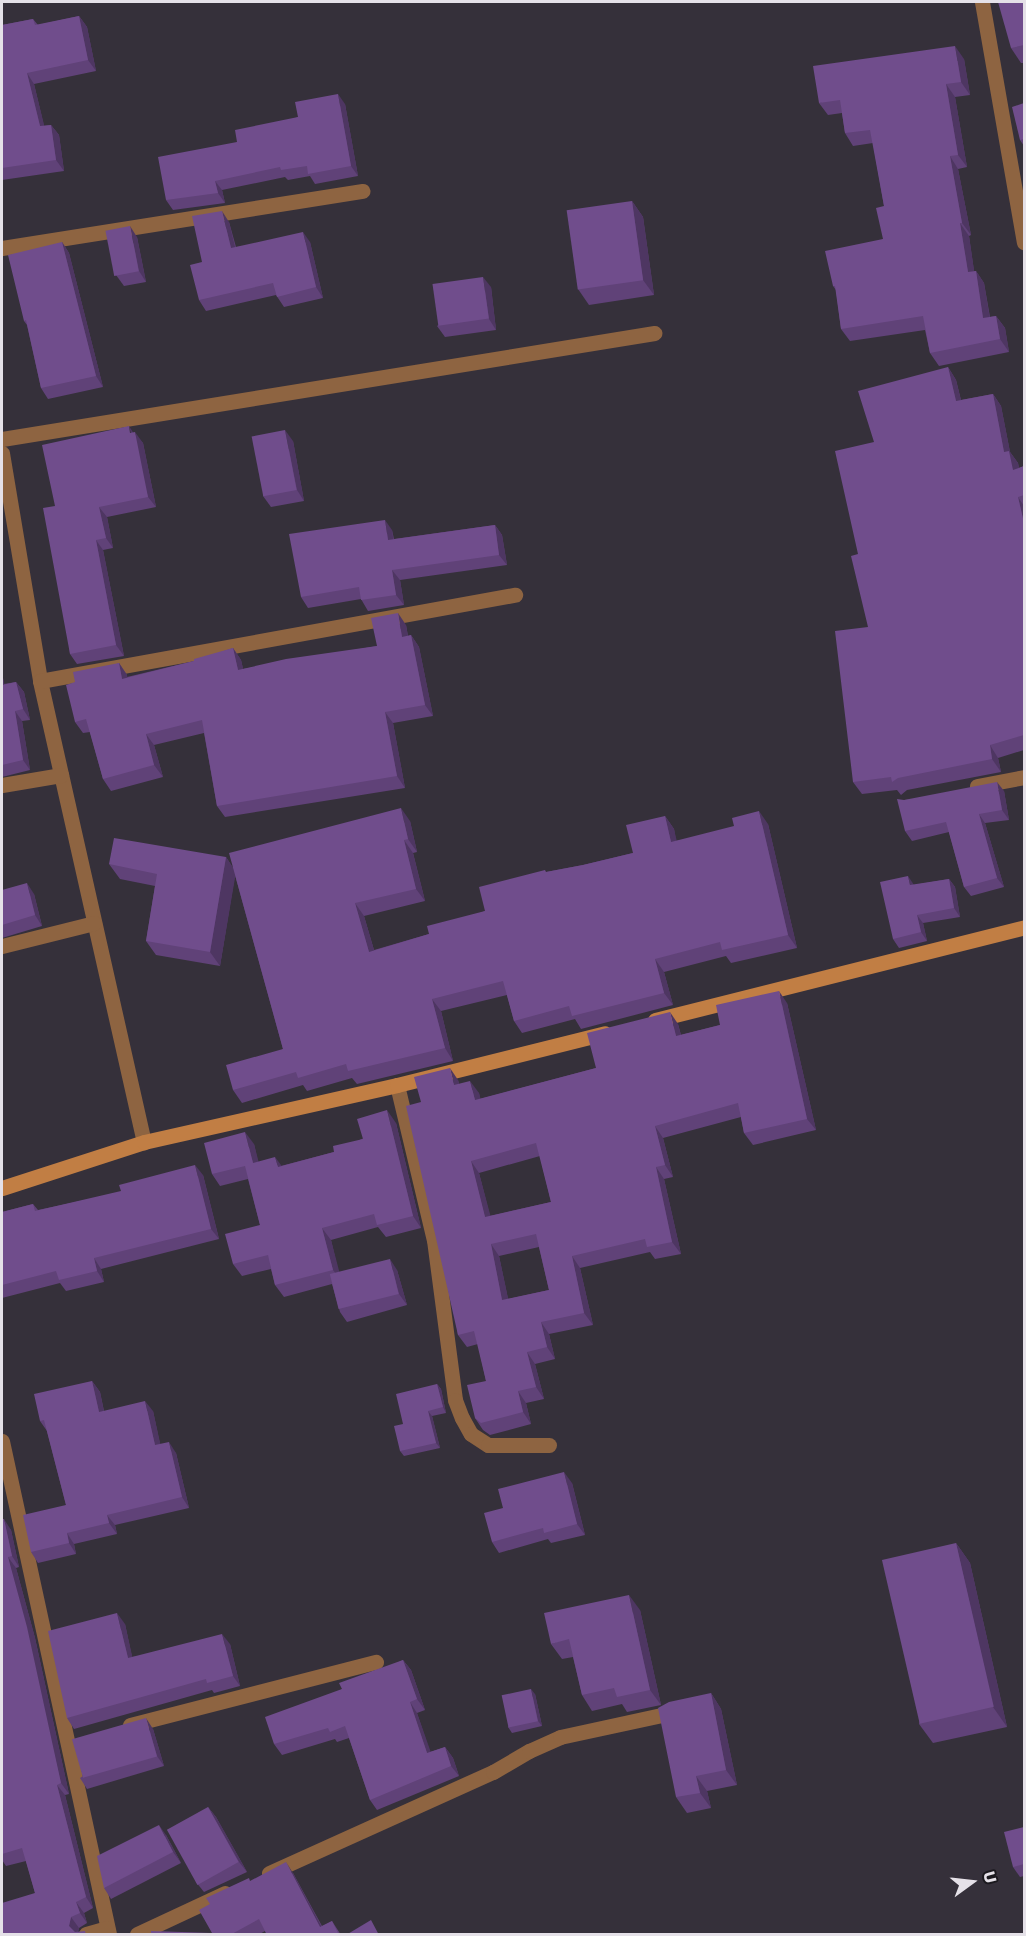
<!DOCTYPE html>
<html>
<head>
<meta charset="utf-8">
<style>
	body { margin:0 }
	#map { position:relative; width:1026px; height:1936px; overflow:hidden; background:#35303a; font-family:Rubik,sans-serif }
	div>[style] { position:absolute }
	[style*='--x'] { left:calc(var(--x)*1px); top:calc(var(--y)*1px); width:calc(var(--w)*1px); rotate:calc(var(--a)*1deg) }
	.lane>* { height:15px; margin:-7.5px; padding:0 7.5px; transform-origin:7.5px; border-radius:7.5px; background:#8e6441 }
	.street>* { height:15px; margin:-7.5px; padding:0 7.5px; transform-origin:7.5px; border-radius:7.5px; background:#8e6441 }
	.secondary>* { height:15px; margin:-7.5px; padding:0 7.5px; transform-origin:7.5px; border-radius:7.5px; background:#c17e44 }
	.wall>* { inset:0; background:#604278 }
	.shaded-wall>* { inset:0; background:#4e3662 }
	.building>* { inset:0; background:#704d8c; transform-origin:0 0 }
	span { translate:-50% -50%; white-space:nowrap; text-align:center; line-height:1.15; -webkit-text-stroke:4.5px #1b191e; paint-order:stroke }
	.frame { position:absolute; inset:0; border:3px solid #e5e1e8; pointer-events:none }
	.north { position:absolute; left:942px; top:1852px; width:60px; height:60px; -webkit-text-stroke:4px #1b191e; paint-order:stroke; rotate:75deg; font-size:16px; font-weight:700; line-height:24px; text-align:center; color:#e5e1e8 }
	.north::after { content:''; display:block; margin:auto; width:21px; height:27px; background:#e5e1e8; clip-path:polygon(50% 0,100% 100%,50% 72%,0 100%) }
</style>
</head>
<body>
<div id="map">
	<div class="lane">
		<div style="--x:977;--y:786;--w:48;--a:-10.8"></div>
	</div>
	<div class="street">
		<div style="--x:982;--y:2;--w:244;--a:80.1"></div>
		<div style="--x:2;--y:248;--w:365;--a:-9"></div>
		<div style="--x:2;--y:439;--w:661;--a:-9.23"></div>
		<div style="--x:2;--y:453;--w:231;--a:80.5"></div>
		<div style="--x:40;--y:681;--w:473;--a:77.3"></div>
		<div style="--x:40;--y:681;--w:483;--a:-10.3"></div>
		<div style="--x:2;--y:785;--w:60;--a:-9.6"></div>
		<div style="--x:2;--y:946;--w:95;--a:-14"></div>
		<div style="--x:397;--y:1085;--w:159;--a:76.6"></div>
		<div style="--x:434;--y:1240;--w:161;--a:82.5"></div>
		<div style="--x:455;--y:1400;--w:19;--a:69"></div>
		<div style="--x:462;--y:1418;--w:18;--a:61"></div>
		<div style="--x:471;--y:1434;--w:20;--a:33"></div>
		<div style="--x:488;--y:1445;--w:61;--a:0"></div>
		<div style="--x:2;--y:1441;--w:504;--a:77.75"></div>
		<div style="--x:130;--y:1725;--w:254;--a:-14.4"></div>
		<div style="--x:269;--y:1873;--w:246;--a:-24.3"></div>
		<div style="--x:493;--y:1772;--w:42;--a:-30.3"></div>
		<div style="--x:529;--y:1751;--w:34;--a:-24"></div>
		<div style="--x:560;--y:1737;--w:114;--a:-12.2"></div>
		<div style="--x:86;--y:1934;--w:22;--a:-16"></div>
		<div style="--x:137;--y:1934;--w:97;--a:-25"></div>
	</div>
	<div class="secondary">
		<div style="--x:655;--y:1020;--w:381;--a:-14.1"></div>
		<div style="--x:2;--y:1188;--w:149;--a:-17.9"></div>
		<div style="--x:144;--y:1142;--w:259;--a:-12.7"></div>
		<div style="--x:397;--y:1085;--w:214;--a:-14"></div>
	</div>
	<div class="wall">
		<div style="clip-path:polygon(1024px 2px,1024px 63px,1021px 63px,1011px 48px)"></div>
		<div style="clip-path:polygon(79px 16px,87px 27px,96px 71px,34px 84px,44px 126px,51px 125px,59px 135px,64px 171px,2px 180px,2px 25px,33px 19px,38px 25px)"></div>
		<div style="clip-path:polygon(964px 59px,970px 95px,955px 97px,967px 167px,958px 169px,971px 235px,969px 236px,974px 271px,976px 271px,984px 283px,990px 317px,996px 316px,1005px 328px,1009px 352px,939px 366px,930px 353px,925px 330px,850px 341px,841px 329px,836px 290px,833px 286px,883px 239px,884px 206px,873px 143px,853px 146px,845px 133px,842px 113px,828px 115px,819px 103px)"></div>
		<div style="clip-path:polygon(1024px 103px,1024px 146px,1020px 140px)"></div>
		<div style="clip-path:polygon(345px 104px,358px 176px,315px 184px,310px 176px,288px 180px,285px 177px,222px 190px,225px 203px,173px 210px,166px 200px,237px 142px,298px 117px)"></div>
		<div style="clip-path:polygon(632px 201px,643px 217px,654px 295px,589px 305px,578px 289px)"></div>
		<div style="clip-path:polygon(229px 222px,236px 247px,310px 242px,323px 298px,284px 307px,276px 295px,206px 311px,199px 300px)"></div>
		<div style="clip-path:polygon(137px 237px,146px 282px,124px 286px,116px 275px)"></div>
		<div style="clip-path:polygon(62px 242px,69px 253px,103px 387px,48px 399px,41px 388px,27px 325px,24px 321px)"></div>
		<div style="clip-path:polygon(491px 287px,496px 330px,445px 337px,437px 326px)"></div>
		<div style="clip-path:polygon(948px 367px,956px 380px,961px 400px,993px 394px,1001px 406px,1010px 452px,1018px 463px,1019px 468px,1024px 466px,1024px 750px,998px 758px,1001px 772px,907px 790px,901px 795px,897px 790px,862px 794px,853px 782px,868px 627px,874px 442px)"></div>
		<div style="clip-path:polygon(133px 433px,143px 443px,156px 507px,107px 517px,113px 548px,103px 550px,124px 656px,77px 664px,70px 654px,55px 506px)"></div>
		<div style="clip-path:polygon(293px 441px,304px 501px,271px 507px,263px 496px)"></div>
		<div style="clip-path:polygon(495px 525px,502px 535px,507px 565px,400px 580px,404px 605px,368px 611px,361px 599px,308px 608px,301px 597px,392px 530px,394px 539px)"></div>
		<div style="clip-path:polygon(406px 625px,408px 636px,411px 635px,419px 647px,433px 716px,393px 723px,405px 788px,225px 817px,217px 806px,204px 733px,154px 745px,163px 777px,111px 791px,103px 779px,90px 732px,83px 733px,75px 722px,75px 682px,119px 663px,127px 675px,127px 677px,194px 661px,233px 648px,241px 660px,243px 669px,377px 646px)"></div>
		<div style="clip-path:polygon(2px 673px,4px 684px,16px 682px,24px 692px,30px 720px,22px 721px,30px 770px,2px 777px)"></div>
		<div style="clip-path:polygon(1004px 791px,1009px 820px,985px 823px,1004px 887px,971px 896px,964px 887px,949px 832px,912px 841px,905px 831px,904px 800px)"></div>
		<div style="clip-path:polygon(665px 816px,674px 829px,676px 841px,768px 824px,797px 948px,731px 963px,726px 956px,664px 972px,673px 1005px,581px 1029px,575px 1019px,522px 1033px,514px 1021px,507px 995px,441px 1011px,453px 1061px,357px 1084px,352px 1078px,307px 1091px,303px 1085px,242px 1103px,233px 1090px,283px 1049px,235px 875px,220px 966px,156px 955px,146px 941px,155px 886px,120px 879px,109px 864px,226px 857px,233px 868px,410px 821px,417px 852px,413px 853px,425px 901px,364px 916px,374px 950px,429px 934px,485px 911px,546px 872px,583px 865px,633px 853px)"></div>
		<div style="clip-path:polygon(949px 879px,955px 887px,960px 917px,923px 923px,927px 941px,899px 948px,893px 939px,914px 885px)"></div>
		<div style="clip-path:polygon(2px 890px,34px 894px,42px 926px,2px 938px)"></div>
		<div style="clip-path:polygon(evenodd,787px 1003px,816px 1130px,753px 1145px,744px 1133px,741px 1117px,663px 1138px,673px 1177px,664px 1179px,681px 1254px,655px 1259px,650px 1252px,580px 1268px,593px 1325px,549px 1334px,555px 1359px,535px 1364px,544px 1399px,526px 1403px,531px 1424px,490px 1435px,483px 1430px,475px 1418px,486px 1381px,478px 1344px,467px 1347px,458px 1335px,421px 1102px,458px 1080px,459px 1084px,479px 1093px,480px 1099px,596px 1068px,678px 1024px,681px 1035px,720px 1025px,787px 1003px,540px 1156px,551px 1202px,490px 1216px,479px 1173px,540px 1156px,787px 1003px,539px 1247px,549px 1290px,508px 1299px,499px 1256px,539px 1247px)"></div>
		<div style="clip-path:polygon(396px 1123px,421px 1228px,386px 1237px,378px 1227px,331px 1240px,339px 1274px,397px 1270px,407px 1305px,347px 1322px,340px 1312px,332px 1284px,284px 1297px,275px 1285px,271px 1269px,242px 1276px,233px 1264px,260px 1225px,248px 1179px,220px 1186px,212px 1174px,254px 1144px,258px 1162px,281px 1166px,334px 1152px)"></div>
		<div style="clip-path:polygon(203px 1175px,219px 1239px,101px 1269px,104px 1282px,66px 1291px,60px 1283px,2px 1298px,2px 1212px,33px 1204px,38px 1210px)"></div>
		<div style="clip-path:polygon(92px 1381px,100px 1392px,104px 1411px,153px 1411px,160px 1444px,176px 1453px,189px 1508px,115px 1525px,117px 1534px,74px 1544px,76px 1554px,38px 1563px,31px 1552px,66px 1505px,47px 1431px,40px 1421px)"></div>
		<div style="clip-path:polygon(437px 1384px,441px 1389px,446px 1413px,432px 1416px,440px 1448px,404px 1456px,400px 1451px)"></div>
		<div style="clip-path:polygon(572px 1483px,585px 1535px,551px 1543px,548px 1539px,499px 1553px,492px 1542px,503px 1508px)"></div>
		<div style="clip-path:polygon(2px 1519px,11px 1530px,19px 1567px,16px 1568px,35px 1638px,69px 1794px,65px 1795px,93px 1908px,84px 1913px,87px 1923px,79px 1928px,78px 1932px,2px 1935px,35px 1893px,26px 1861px,6px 1866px,2px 1860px)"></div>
		<div style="clip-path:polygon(956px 1543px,970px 1563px,1007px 1727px,933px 1743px,919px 1724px)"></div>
		<div style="clip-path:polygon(640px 1610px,661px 1705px,627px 1712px,622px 1704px,592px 1711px,582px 1695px,573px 1657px,562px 1659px,551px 1644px)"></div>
		<div style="clip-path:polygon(125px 1624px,132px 1657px,230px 1644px,240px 1686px,214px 1693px,212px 1690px,74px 1729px,67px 1718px)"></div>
		<div style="clip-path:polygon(403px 1660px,411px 1670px,425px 1710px,417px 1713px,430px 1752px,445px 1747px,453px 1758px,459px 1776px,377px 1810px,370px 1800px,349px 1738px,337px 1742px,335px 1739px,282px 1755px,274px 1744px,342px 1689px)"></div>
		<div style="clip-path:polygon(711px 1693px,721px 1709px,737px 1785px,707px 1791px,711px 1808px,687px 1813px,676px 1797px)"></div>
		<div style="clip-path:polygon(535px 1694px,542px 1726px,512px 1733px,508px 1727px)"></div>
		<div style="clip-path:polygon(153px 1729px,164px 1766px,87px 1789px,80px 1778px)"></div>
		<div style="clip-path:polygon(208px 1807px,216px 1817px,247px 1872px,204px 1892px,196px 1882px)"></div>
		<div style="clip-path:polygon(1024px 1827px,1024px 1876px,1020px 1877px,1013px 1867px)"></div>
		<div style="clip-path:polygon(166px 1835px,181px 1863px,111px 1899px,104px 1888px)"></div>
		<div style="clip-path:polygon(293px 1873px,322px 1926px,332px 1921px,341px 1935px,267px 1935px,265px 1931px,258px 1935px,151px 1935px,212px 1933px,251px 1881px)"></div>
	</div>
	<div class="shaded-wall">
		<div style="clip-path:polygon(79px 16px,87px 27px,96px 71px,88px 60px)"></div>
		<div style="clip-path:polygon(955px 46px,964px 59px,970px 95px,961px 82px)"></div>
		<div style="clip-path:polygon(27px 73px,34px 84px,47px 137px,40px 126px)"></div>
		<div style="clip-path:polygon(946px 84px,955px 97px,967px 167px,958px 155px)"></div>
		<div style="clip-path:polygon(338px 94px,345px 104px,358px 176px,351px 166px)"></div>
		<div style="clip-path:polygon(51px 125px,59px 135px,64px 171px,56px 160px)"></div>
		<div style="clip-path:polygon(950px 156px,958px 169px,971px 235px,962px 223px)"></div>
		<div style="clip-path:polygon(215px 181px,222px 190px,225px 203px,218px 193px)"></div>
		<div style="clip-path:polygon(632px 201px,643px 217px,654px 295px,643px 280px)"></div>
		<div style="clip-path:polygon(222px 211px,229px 222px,238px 259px,231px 248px)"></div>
		<div style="clip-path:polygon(960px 223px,969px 236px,976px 284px,968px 272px)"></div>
		<div style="clip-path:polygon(130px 226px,137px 237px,146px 282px,139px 271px)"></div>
		<div style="clip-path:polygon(303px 232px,310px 242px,323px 298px,316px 287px)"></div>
		<div style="clip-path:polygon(62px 242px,69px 253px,103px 387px,96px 376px)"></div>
		<div style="clip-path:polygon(976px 271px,984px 283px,992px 331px,983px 318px)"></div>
		<div style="clip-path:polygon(483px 277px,491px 287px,496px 330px,489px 319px)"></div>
		<div style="clip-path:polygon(996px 316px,1005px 328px,1009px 352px,1000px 339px)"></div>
		<div style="clip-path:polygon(948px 367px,956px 380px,964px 413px,956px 401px)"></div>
		<div style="clip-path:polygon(993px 394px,1001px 406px,1010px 452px,1018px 463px,1022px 483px,1013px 470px,1004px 452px)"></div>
		<div style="clip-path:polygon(129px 426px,136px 437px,135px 432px,143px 443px,156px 507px,148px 497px)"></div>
		<div style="clip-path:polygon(285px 430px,293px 441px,304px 501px,297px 490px)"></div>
		<div style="clip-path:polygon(1018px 497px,1024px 506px,1024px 523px)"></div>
		<div style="clip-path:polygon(99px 507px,107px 517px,113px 548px,106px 538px)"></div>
		<div style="clip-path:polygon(385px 520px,392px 530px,395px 550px,388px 540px)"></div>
		<div style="clip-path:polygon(495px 525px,502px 535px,507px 565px,499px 555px)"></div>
		<div style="clip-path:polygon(96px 540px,103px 550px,124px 656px,116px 645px)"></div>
		<div style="clip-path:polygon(392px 570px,400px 580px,404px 605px,396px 595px)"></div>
		<div style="clip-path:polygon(398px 613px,406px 625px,410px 648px,402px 637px)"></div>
		<div style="clip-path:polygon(411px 635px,419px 647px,433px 716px,425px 705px)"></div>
		<div style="clip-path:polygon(233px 648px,241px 660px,246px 681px,238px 670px)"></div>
		<div style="clip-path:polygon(119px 663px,127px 675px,130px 690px,122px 679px)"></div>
		<div style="clip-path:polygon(2px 673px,7px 696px,2px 688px)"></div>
		<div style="clip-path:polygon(16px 682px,24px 692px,30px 720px,23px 709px)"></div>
		<div style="clip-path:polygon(15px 711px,22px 721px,30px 770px,23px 760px)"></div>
		<div style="clip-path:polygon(385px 712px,393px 723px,405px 788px,397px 776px)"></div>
		<div style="clip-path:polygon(146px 734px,154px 745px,163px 777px,154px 765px)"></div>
		<div style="clip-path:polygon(990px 745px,998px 758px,1001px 772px,992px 759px)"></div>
		<div style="clip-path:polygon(997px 782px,1004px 791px,1009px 820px,1002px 810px)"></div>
		<div style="clip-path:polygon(401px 808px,410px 821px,417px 852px,408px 839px)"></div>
		<div style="clip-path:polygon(759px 811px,768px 824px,797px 948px,788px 935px)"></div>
		<div style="clip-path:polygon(979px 814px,985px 823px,1004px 887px,997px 878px)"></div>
		<div style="clip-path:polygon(665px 816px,674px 829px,680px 855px,671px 842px)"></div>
		<div style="clip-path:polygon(404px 840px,413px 853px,425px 901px,416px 889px)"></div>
		<div style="clip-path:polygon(226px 857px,236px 872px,220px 966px,210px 952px)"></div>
		<div style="clip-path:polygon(908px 876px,914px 885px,910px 885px)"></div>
		<div style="clip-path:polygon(949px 879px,955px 887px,960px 917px,954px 908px)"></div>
		<div style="clip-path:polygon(27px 883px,34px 894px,42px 926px,35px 915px)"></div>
		<div style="clip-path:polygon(355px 903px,364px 916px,378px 964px,369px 952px)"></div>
		<div style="clip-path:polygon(917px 915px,923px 923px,927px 941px,921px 932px)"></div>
		<div style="clip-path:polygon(655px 959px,664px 972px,673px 1005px,664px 993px)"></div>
		<div style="clip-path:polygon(779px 991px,787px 1003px,816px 1130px,807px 1119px)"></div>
		<div style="clip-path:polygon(432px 999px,441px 1011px,453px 1061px,445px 1048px)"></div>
		<div style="clip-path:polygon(670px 1012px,678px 1024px,684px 1048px,676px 1036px)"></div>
		<div style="clip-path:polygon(450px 1068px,458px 1080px,463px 1097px,454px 1085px)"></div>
		<div style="clip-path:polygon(470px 1081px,479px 1093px,484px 1112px,475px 1100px)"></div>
		<div style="clip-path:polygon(387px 1110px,396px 1123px,421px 1228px,413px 1216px)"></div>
		<div style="clip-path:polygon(655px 1126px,663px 1138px,673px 1177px,665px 1165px)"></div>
		<div style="clip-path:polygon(245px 1132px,254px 1144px,262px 1175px,253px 1163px)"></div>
		<div style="clip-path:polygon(275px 1157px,284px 1169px,278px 1167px)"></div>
		<div style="clip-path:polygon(471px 1161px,479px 1173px,494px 1229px,485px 1217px)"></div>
		<div style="clip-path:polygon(195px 1165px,203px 1175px,219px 1239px,211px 1229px)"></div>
		<div style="clip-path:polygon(656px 1167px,664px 1179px,681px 1254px,672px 1242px)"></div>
		<div style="clip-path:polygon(322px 1228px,331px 1240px,342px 1282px,333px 1270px)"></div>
		<div style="clip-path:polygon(491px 1244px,499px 1256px,511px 1312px,502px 1300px)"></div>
		<div style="clip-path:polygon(572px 1256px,580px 1268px,593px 1325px,584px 1313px)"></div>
		<div style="clip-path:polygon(94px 1258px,101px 1269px,104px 1282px,97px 1271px)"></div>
		<div style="clip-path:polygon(390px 1259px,397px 1270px,407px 1305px,399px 1294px)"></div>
		<div style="clip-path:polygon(541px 1322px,549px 1334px,555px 1359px,547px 1347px)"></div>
		<div style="clip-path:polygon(527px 1352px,535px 1364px,544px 1399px,536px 1387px)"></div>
		<div style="clip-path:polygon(92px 1381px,100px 1392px,106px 1422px,99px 1412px)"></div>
		<div style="clip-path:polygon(437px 1384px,441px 1389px,446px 1413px,443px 1407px)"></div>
		<div style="clip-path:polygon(518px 1391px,526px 1403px,531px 1424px,523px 1412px)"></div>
		<div style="clip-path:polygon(145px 1401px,153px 1411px,163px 1456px,155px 1445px)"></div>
		<div style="clip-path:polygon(428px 1411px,432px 1416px,440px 1448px,436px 1443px)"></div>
		<div style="clip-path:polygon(169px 1442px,176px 1453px,189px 1508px,182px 1497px)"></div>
		<div style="clip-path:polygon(564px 1472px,572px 1483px,585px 1535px,577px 1524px)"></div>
		<div style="clip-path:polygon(107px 1515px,115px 1525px,117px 1534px,109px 1523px)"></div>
		<div style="clip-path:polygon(4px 1519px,11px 1530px,19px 1567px,12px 1556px)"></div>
		<div style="clip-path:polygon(67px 1533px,74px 1544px,76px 1554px,69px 1543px)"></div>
		<div style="clip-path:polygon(956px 1543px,970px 1563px,1007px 1727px,993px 1707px)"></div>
		<div style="clip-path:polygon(8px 1557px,16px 1568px,35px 1638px,69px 1794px,61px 1783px)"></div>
		<div style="clip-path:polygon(629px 1595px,640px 1610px,661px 1705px,650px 1690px)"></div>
		<div style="clip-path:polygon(117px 1613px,125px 1624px,135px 1669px,128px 1658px)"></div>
		<div style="clip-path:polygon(222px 1634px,230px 1644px,240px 1686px,233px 1676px)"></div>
		<div style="clip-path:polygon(403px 1660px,411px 1670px,425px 1710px,417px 1699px)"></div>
		<div style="clip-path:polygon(531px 1689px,535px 1694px,542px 1726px,538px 1721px)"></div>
		<div style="clip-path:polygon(711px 1693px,721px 1709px,737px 1785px,726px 1770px)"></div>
		<div style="clip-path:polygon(410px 1702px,417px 1713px,435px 1764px,427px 1753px)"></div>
		<div style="clip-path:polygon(146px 1718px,153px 1729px,164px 1766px,157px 1756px)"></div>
		<div style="clip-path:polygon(445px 1747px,453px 1758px,459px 1776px,451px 1766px)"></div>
		<div style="clip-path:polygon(696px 1776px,707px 1791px,711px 1808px,700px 1793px)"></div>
		<div style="clip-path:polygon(57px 1785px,65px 1795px,93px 1908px,86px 1897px)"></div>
		<div style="clip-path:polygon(208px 1807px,216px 1817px,247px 1872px,239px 1862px)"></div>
		<div style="clip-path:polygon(159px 1825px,166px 1835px,181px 1863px,173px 1852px)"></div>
		<div style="clip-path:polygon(286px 1862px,293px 1873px,326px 1935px,320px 1927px)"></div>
		<div style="clip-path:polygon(76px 1902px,84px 1913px,87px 1923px,80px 1913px)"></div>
		<div style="clip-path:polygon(71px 1917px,79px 1928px,77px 1935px,69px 1926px)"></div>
	</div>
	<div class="building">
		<div style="clip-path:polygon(998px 2px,1024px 2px,1024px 45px,1011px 48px)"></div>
		<div style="clip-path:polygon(79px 16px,88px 60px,27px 73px,40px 126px,51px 125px,56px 160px,2px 168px,2px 25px,33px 19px,35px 25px)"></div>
		<div style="clip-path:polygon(955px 46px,961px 82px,946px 84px,958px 155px,950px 156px,962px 223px,960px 223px,968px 272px,976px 271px,983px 318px,996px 316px,1000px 339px,930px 353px,923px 316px,841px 329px,835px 286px,833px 286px,825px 251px,883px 239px,876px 208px,884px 206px,870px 130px,845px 133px,840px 100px,819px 103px,813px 66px)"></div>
		<div style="clip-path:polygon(338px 94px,351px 166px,308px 174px,307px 166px,281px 170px,280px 167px,215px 181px,218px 193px,166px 200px,158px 157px,237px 142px,235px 130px,298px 117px,295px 102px)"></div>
		<div style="clip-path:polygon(1024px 103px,1024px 139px,1020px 140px,1012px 107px)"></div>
		<div style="left:632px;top:201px;width:80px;height:66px;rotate:82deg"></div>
		<div style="clip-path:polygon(222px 211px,231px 248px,303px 232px,316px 287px,277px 297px,273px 283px,199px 300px,190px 265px,202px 262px,192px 216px)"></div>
		<div style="left:130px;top:226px;width:46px;height:25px;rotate:79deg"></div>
		<div style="clip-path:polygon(62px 242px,96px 376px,41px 388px,26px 320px,24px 321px,8px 255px)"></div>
		<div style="left:483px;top:277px;width:42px;height:51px;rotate:82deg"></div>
		<div style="clip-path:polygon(948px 367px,956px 401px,993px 394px,1004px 452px,1009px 451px,1013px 470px,1024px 466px,1024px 495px,1018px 497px,1024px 523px,1024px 735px,990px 745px,992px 759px,898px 778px,892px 782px,891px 777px,853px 782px,835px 631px,868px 627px,851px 556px,858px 554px,835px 451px,874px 442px,858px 391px)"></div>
		<div style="clip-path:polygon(129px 426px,130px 433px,135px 432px,148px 497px,99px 507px,106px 538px,96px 540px,116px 645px,70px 654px,43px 508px,55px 506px,42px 445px)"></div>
		<div style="left:285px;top:430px;width:61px;height:34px;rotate:79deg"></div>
		<div style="clip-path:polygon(385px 520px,388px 540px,495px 525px,499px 555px,392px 570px,396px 595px,361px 600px,359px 587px,301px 597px,289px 534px)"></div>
		<div style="clip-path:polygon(398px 613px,402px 637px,411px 635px,425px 705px,385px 712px,397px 776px,217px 806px,202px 720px,146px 734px,154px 765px,103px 779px,86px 719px,75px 722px,66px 685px,75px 682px,73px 672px,119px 663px,122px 679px,194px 661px,194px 659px,233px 648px,238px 670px,286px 659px,377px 646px,371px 618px)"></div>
		<div style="clip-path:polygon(16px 682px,23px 709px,15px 711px,23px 760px,2px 765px,2px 685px)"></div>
		<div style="clip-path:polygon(997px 782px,1002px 810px,979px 814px,997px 878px,964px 887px,946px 822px,905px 831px,897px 799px,904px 800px)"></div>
		<div style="clip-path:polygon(401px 808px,408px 839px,404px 840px,416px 889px,355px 903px,369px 952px,429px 934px,427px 926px,485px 911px,479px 887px,545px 870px,546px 872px,583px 865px,633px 853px,626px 825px,665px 816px,671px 842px,734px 826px,732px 818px,759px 811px,788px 935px,722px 950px,720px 942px,655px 959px,664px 993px,572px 1016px,569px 1006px,514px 1021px,503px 981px,432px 999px,445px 1048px,348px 1071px,346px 1064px,298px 1078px,296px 1072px,233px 1090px,226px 1065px,283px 1049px,229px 853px)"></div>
		<div style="clip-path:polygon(114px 838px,226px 857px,210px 952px,146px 941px,157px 874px,109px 864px)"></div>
		<div style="clip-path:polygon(908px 876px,910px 885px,949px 879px,954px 908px,917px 915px,921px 932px,893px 939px,880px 882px)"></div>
		<div style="clip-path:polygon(27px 883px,35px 915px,2px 925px,2px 890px)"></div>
		<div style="clip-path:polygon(evenodd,779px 991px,807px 1119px,744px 1133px,738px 1103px,655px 1126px,665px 1165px,656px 1167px,672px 1242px,647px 1247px,645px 1239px,572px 1256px,584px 1313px,541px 1322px,547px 1347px,527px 1352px,536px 1387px,518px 1391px,523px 1412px,481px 1423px,475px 1418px,467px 1385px,486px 1381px,474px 1331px,458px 1335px,406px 1106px,421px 1102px,414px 1077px,450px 1068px,454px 1085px,470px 1081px,475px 1100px,596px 1068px,587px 1033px,670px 1012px,676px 1036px,720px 1025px,716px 1005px,779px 991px,536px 1143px,551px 1202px,485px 1217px,471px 1161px,536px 1143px,779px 991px,536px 1234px,549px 1290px,502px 1300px,491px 1244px,536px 1234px)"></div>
		<div style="clip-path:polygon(387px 1110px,413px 1216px,377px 1225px,374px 1214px,322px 1228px,333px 1270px,275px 1285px,268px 1255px,233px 1264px,225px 1234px,260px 1225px,245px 1166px,212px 1174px,204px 1143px,245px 1132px,253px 1163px,275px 1157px,278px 1167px,334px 1152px,333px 1146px,363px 1139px,357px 1119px)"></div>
		<div style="clip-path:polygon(195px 1165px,211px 1229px,94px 1258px,97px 1271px,59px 1280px,56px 1271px,2px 1285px,2px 1212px,33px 1204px,35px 1211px,121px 1191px,119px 1185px)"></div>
		<div style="left:390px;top:1259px;width:36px;height:62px;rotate:76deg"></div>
		<div style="clip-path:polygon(92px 1381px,99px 1412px,145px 1401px,155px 1445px,169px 1442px,182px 1497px,107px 1515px,109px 1523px,67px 1533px,69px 1543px,31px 1552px,23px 1515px,66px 1505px,44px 1420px,40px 1421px,34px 1394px)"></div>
		<div style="clip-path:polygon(437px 1384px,443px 1407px,428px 1411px,436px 1443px,400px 1451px,394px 1426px,403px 1424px,396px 1394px)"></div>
		<div style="clip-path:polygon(564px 1472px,577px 1524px,544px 1533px,543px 1528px,492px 1542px,484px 1513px,503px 1508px,498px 1489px)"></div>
		<div style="clip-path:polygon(2px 1519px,4px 1519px,12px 1556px,8px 1557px,27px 1627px,61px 1783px,57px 1785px,86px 1897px,76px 1902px,80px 1913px,71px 1917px,69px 1926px,75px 1932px,85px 1931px,86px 1935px,2px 1935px,2px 1903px,35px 1893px,22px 1848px,2px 1854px)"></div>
		<div style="left:956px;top:1543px;width:168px;height:76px;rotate:77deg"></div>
		<div style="clip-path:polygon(629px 1595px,650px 1690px,617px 1697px,614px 1688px,582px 1695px,569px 1639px,551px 1644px,544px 1613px)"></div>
		<div style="clip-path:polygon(117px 1613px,128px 1658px,222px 1634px,233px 1676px,207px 1683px,206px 1679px,67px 1718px,48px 1631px)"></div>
		<div style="clip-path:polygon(403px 1660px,417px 1699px,410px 1702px,427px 1753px,445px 1747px,451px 1766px,370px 1800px,345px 1726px,330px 1732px,328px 1728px,274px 1744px,265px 1717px,342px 1689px,339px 1683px)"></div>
		<div style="left:531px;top:1689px;width:33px;height:30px;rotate:78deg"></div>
		<div style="clip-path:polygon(711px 1693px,726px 1770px,696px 1776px,700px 1793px,676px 1797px,658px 1708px,669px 1702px)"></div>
		<div style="left:146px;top:1718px;width:40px;height:77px;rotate:74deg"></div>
		<div style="left:208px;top:1807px;width:63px;height:47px;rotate:61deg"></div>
		<div style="clip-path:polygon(159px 1825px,173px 1852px,104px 1888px,97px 1856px)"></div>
		<div style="clip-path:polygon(1024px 1827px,1024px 1864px,1013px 1867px,1004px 1832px)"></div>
		<div style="clip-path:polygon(286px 1862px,320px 1927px,332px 1921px,339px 1935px,267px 1935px,259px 1919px,230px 1935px,151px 1935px,151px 1931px,212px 1933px,199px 1910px,210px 1904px,206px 1898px,249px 1878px,250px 1881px)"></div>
		<div style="clip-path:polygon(371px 1920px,379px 1935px,346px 1935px)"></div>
	</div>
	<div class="frame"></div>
	<div class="north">U</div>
</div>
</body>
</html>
